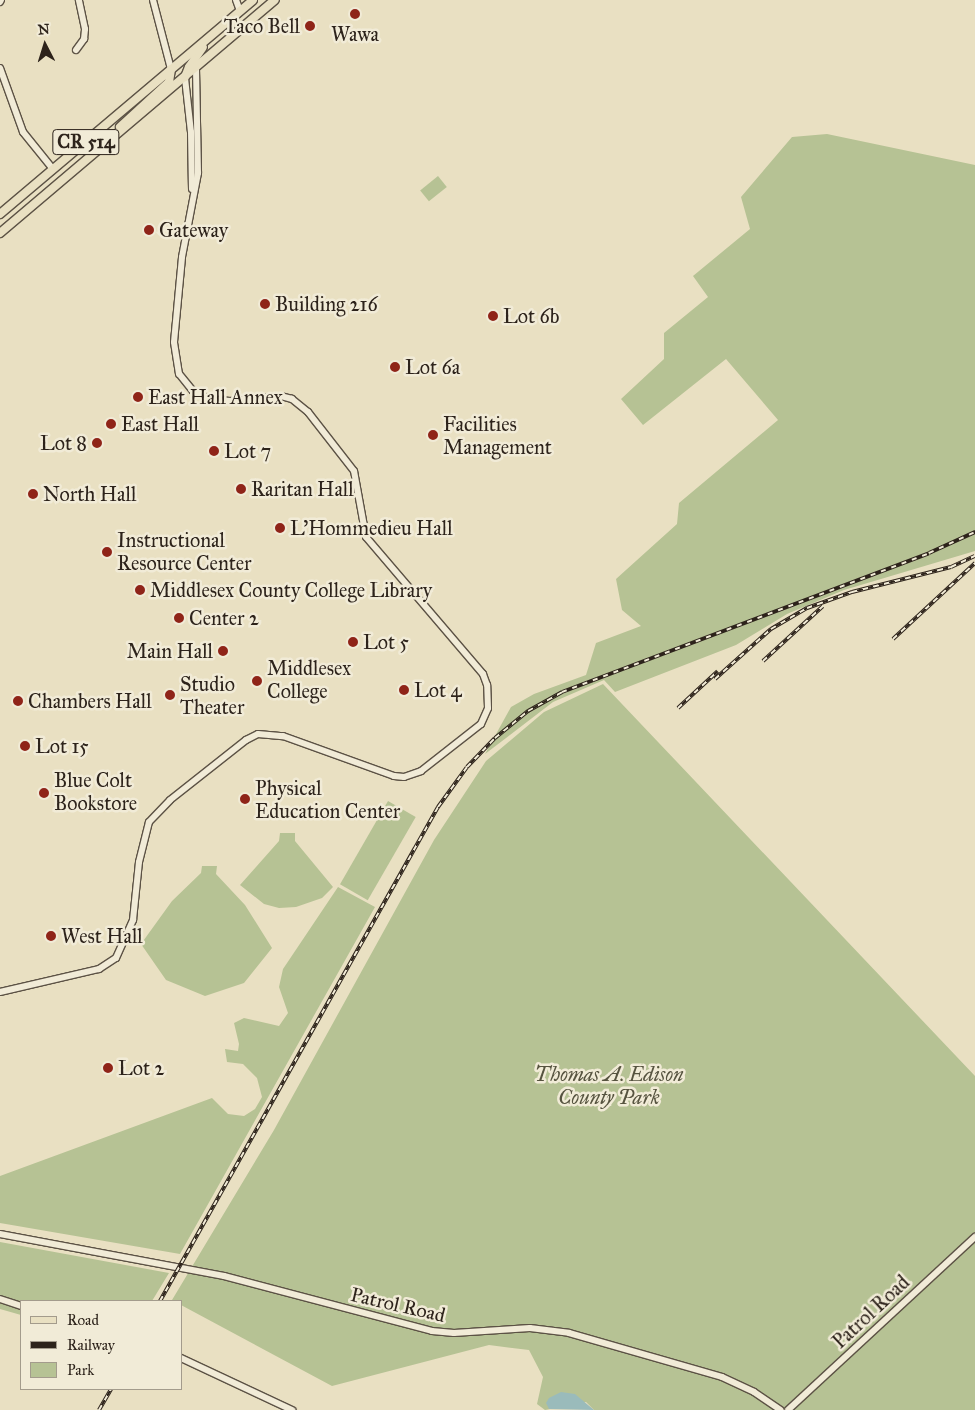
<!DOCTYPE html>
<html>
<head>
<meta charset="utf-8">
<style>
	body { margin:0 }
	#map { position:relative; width:975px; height:1410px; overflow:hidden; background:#e9e0c2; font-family:"IM FELL Great Primer",serif }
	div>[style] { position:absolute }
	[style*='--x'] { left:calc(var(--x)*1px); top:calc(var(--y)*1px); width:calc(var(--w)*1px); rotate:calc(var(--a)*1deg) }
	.green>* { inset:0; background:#b6c294; transform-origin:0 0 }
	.water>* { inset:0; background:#9abbbb }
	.roads { filter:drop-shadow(1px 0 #5c5245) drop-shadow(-1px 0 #5c5245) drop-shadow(0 1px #5c5245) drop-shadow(0 -1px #5c5245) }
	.minor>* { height:6px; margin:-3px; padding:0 3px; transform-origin:3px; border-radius:3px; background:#f1ebd7 }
	.major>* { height:8px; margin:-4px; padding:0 4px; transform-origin:4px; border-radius:4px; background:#e9e0c2 }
	.rail>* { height:4px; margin-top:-2px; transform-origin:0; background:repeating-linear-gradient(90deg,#f1ebd7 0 5.5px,#2d231b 0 11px); box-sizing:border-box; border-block:1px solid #2d231b }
	.dots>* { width:14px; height:14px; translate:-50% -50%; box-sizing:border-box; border:2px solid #f1ebd7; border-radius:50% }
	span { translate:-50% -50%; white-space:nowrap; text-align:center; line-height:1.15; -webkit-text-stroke:5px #f1ebd7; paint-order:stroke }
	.shield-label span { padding:1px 4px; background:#f1ebd7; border:1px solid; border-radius:4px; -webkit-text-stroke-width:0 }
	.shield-label { font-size:19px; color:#2d231b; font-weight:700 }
	.poi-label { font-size:20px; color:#2d231b }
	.right { translate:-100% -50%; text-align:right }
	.left { translate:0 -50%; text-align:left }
	.park-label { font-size:20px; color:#56533f; font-style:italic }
	.street-label { font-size:20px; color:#2d231b }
	.legend { position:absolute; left:20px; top:1300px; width:162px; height:90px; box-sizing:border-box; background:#f1ebd7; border:1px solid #a39b8c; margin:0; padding:6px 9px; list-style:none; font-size:15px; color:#2d231b }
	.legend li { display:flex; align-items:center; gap:10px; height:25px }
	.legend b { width:25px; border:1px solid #a39b8c }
	.north { position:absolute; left:20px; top:20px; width:50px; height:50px; -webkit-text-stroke:4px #f1ebd7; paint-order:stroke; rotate:355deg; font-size:14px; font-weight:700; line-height:20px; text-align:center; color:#2d231b }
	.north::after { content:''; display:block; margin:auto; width:18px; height:22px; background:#2d231b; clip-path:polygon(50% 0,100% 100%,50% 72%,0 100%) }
</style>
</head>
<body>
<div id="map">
	<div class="green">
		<div style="clip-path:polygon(827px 134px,975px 165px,975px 551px,844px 590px,787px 614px,736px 645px,615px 692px,604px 680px,553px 702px,485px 754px,511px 707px,534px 694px,586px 675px,596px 643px,641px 626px,622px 610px,616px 579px,677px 524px,679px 503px,778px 420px,726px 359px,643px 425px,621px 399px,664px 359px,664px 333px,708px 297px,693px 276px,750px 229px,741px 197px,792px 137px)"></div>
		<div style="left:438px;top:176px;width:14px;height:23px;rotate:51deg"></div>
		<div style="clip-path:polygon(603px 684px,975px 1076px,975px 1410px,594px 1410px,586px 1402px,545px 1410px,537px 1404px,543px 1377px,529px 1350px,489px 1345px,332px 1386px,181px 1305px,181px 1301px,172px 1300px,274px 1130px,434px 840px,486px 761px,544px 712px)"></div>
		<div style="left:388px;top:801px;width:32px;height:96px;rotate:30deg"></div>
		<div style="clip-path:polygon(280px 833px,295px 833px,295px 841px,333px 887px,322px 898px,296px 907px,279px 908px,264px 904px,240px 885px,279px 841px)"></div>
		<div style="clip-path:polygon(202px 866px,217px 866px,216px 874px,245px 905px,272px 948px,244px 983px,205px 996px,166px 980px,141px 944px,172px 901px,201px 873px)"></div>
		<div style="clip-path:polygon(338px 887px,375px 907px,180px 1254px,0 1223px,0 1176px,212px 1098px,228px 1114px,244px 1116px,255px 1109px,262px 1097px,257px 1078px,243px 1064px,227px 1062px,225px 1049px,238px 1051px,239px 1044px,234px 1023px,244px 1018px,279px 1026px,288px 1013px,279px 987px,283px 969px)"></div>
		<div style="clip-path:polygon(0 1242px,169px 1273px,152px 1301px,21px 1301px,21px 1315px,0 1309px)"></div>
	</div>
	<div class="water">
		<div style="clip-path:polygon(561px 1392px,575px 1394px,594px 1410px,549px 1409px,546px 1403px,549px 1398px)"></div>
	</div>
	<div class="roads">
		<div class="minor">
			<div style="--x:153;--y:0;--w:71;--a:75.4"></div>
			<div style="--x:236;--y:0;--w:12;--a:70"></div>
			<div style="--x:0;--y:2;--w:2;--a:-63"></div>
			<div style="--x:76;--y:50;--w:14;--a:-54"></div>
			<div style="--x:84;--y:39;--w:10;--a:-84"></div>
			<div style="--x:85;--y:29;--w:30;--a:-102"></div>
			<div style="--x:0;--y:68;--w:68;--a:70.2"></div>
			<div style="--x:23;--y:132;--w:48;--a:51"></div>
			<div style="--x:185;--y:78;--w:54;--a:83.7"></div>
			<div style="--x:191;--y:132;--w:57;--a:89"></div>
			<div style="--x:0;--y:992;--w:102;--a:-13.1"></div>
			<div style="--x:99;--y:969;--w:20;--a:-33"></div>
			<div style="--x:116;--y:958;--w:42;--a:-65.9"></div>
			<div style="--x:133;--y:920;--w:58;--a:-84.1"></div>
			<div style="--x:139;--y:862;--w:41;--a:-76"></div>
			<div style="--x:149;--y:822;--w:30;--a:-46"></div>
			<div style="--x:170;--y:800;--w:97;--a:-38.3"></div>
			<div style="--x:246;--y:740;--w:13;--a:-27"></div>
			<div style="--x:258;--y:734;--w:25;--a:5"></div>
			<div style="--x:283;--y:736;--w:118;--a:19.8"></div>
			<div style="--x:394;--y:776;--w:10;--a:6"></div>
			<div style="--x:404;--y:777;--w:18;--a:-19"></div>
			<div style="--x:421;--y:771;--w:76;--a:-38.1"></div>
			<div style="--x:481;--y:724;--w:17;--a:-66"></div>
			<div style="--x:488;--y:708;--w:23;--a:-92"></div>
			<div style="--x:487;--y:685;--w:12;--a:-110"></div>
			<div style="--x:483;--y:674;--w:180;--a:-130.5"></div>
			<div style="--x:366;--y:537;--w:67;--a:-100.3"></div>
			<div style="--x:354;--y:471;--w:75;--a:-127.9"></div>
			<div style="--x:308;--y:412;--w:21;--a:-141"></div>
			<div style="--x:292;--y:399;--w:11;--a:-165"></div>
			<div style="--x:281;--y:396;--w:51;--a:174.4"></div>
			<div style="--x:230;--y:401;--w:21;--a:-175"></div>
			<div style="--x:209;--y:399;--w:18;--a:-153"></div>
			<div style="--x:193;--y:391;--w:22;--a:-129"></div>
			<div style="--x:179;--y:374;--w:32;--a:-99"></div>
			<div style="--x:174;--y:342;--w:85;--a:-84.6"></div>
			<div style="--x:182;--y:257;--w:86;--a:-79.2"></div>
			<div style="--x:198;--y:173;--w:104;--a:-91.1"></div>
			<div style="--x:0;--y:1234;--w:228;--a:10.6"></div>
			<div style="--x:224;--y:1276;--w:215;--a:14.8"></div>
			<div style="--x:432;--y:1331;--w:22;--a:5"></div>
			<div style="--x:454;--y:1333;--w:76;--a:-3.8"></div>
			<div style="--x:530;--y:1328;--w:39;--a:7"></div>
			<div style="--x:569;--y:1333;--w:159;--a:16"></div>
			<div style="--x:722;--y:1377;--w:35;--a:25"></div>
			<div style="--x:754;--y:1392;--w:32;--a:34"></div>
			<div style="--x:0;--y:1299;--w:22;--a:18"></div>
			<div style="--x:181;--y:1358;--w:123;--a:25.1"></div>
			<div style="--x:788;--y:1410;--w:255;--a:-42.8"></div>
		</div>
		<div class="major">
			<div style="--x:185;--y:77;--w:11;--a:-68"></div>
			<div style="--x:189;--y:67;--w:24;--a:-55"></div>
			<div style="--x:120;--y:127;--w:67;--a:-42.6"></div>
			<div style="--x:169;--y:82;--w:13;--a:-81"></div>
			<div style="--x:0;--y:214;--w:331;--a:-40.2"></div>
			<div style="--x:0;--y:233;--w:360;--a:-40.3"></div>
		</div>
	</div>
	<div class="rail">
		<div style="--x:893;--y:639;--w:112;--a:-42.8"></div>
		<div style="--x:763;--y:661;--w:81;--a:-42.5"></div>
		<div style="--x:715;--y:679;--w:75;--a:-41.8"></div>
		<div style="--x:771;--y:629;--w:42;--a:-30.3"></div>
		<div style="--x:807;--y:608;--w:48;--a:-19.6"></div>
		<div style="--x:852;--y:592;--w:102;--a:-14.2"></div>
		<div style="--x:951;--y:567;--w:26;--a:-25"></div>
		<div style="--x:678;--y:708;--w:54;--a:-42.8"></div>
		<div style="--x:160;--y:1301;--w:567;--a:-60.63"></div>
		<div style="--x:438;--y:807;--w:49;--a:-54.1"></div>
		<div style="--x:467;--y:767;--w:40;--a:-46"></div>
		<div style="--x:495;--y:738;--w:43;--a:-39.3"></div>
		<div style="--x:528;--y:711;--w:39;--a:-29"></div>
		<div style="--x:562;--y:692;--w:392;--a:-20.7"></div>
		<div style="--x:929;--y:553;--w:51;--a:-24.5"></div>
		<div style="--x:99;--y:1410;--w:24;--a:-60"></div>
	</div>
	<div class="dots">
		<div style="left:355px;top:14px;background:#8f2418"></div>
		<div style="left:310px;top:26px;background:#8f2418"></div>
		<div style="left:149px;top:230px;background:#8f2418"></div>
		<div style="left:265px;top:304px;background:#8f2418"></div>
		<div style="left:493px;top:316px;background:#8f2418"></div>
		<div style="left:395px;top:367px;background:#8f2418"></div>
		<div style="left:138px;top:397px;background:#8f2418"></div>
		<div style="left:111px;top:424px;background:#8f2418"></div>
		<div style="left:433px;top:435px;background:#8f2418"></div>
		<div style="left:97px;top:443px;background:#8f2418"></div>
		<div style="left:214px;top:451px;background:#8f2418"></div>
		<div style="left:241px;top:489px;background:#8f2418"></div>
		<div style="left:33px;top:494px;background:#8f2418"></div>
		<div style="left:280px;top:528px;background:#8f2418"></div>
		<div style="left:107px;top:552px;background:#8f2418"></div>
		<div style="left:140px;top:590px;background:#8f2418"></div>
		<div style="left:179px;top:618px;background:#8f2418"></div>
		<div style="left:353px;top:642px;background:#8f2418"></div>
		<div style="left:223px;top:651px;background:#8f2418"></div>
		<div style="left:257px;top:681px;background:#8f2418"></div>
		<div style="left:404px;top:690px;background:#8f2418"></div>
		<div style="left:170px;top:695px;background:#8f2418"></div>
		<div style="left:18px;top:701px;background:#8f2418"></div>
		<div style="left:25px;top:746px;background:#8f2418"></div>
		<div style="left:44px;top:793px;background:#8f2418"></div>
		<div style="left:245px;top:799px;background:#8f2418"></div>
		<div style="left:51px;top:936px;background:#8f2418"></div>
		<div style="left:108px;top:1068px;background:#8f2418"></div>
	</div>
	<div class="shield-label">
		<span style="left:86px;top:142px">CR 514</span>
	</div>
	<div class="poi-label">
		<span class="right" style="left:300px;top:26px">Taco Bell</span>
		<span style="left:355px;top:34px">Wawa</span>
		<span class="left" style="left:159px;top:230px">Gateway</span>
		<span class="left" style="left:275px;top:304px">Building 216</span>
		<span class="left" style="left:503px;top:316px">Lot 6b</span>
		<span class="left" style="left:405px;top:367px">Lot 6a</span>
		<span class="left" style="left:148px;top:397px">East Hall Annex</span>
		<span class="left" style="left:121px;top:424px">East Hall</span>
		<span class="left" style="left:443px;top:436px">Facilities<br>Management</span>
		<span class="right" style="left:87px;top:443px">Lot 8</span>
		<span class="left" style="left:224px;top:451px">Lot 7</span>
		<span class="left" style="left:251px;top:489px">Raritan Hall</span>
		<span class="left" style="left:43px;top:494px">North Hall</span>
		<span class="left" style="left:290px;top:528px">L'Hommedieu Hall</span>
		<span class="left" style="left:117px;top:552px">Instructional<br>Resource Center</span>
		<span class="left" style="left:150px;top:590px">Middlesex County College Library</span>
		<span class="left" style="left:189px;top:618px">Center 2</span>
		<span class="left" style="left:363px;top:642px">Lot 5</span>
		<span class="right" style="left:213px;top:651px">Main Hall</span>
		<span class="left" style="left:267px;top:680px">Middlesex<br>College</span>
		<span class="left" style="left:180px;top:696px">Studio<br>Theater</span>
		<span class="left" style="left:414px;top:690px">Lot 4</span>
		<span class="left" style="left:28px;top:701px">Chambers Hall</span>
		<span class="left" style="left:35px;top:746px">Lot 15</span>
		<span class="left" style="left:54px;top:792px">Blue Colt<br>Bookstore</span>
		<span class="left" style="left:255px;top:800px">Physical<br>Education Center</span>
		<span class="left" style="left:61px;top:936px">West Hall</span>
		<span class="left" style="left:118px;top:1068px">Lot 2</span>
	</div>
	<div class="park-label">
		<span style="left:609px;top:1086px">Thomas A. Edison<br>County Park</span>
	</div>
	<div class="street-label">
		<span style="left:398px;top:1305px;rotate:13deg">Patrol Road</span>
		<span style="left:871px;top:1312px;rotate:-43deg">Patrol Road</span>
	</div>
	<ul class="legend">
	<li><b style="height:6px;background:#e9e0c2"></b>Road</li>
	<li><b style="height:6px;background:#2d231b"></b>Railway</li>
	<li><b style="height:14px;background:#b6c294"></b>Park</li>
	</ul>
	<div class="north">N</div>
</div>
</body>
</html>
